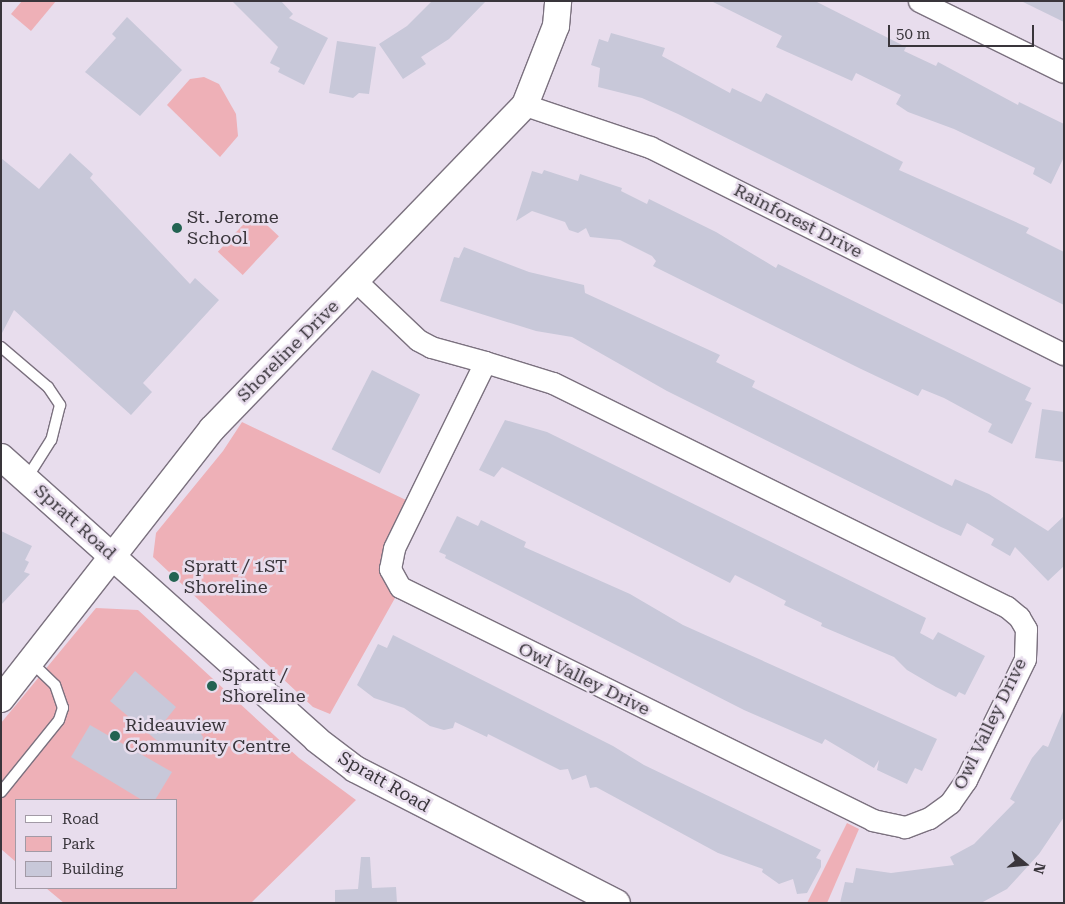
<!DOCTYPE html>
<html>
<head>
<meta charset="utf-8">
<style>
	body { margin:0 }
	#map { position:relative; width:1065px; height:904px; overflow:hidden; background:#e8dded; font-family:"Roboto Serif",serif }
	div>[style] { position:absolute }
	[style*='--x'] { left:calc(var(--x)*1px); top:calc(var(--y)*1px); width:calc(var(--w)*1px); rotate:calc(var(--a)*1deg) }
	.green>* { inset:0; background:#eeb0b7; transform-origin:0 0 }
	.building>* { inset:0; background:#c8c8d9; transform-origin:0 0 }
	.roads { filter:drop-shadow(1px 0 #7b717f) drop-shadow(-1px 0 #7b717f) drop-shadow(0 1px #7b717f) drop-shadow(0 -1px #7b717f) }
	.service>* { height:10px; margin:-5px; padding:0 5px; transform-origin:5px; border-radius:5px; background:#fff }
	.minor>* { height:21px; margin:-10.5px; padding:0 10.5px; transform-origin:10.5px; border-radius:10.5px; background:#fff }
	.tertiary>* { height:26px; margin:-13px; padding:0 13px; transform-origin:13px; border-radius:13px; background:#fff }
	.dots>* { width:14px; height:14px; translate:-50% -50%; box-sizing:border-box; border:2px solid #e8dded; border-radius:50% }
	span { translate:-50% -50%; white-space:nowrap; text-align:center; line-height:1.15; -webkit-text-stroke:5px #e8dded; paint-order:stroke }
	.poi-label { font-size:18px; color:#39353b }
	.left { translate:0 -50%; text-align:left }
	.street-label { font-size:18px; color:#39353b }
	.frame { position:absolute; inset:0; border:2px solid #39353b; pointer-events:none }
	.legend { position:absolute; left:15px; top:799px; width:162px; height:90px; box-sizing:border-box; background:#e8dded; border:1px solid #a29aa6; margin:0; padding:6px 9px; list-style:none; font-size:15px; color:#39353b }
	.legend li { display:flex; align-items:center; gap:10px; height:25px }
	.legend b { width:25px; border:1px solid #a29aa6 }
	.north { position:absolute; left:1000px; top:839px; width:50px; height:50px; -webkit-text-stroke:4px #e8dded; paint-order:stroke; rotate:107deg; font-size:14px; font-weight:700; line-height:20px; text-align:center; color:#39353b }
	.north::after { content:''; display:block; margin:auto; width:18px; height:22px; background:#39353b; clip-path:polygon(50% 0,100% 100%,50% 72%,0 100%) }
	.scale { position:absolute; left:888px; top:25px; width:146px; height:22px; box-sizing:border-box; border:2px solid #39353b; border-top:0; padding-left:6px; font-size:15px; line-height:18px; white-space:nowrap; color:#39353b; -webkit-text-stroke:4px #e8dded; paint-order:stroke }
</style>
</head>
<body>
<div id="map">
	<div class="green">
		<div style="clip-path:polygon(22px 1px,56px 1px,31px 31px,11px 14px)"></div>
		<div style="clip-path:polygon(204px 77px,219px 84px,236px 114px,238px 136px,220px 157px,167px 105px,190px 79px)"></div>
		<div style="left:254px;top:213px;width:34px;height:53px;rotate:43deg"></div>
		<div style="clip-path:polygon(242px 422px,406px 500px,380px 568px,395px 598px,330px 714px,313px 707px,153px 557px,156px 533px,223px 451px)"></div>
		<div style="clip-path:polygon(96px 608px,138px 610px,299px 758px,356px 800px,251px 903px,64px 903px,46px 888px,176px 888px,176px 800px,16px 800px,16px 862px,1px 849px,1px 723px)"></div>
		<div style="clip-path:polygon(847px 823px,859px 829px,827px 903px,807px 903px)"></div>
	</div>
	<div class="building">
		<div style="clip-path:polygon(232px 1px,281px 1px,293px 14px,289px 18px,328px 38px,304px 85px,278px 72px,280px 68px,270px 63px,278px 47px)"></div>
		<div style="clip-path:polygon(432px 1px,486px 1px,449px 39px,421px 57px,426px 64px,403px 79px,379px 44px,407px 26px)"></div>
		<div style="clip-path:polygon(711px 1px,815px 1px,906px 47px,904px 51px,936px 66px,938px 62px,1018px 105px,1019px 102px,1064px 124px,1064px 157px,1051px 184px,1033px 174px,1035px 168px,954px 129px,908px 112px,896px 104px,901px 95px,856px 73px,852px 81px,776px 47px,782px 36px)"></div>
		<div style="clip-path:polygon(1021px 1px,1064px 1px,1064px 22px)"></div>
		<div style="clip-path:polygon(127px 17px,182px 70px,140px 116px,85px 72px,116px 38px,112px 34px)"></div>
		<div style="clip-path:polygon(611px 33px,665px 48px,662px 56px,730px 93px,732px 88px,761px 102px,766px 93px,903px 162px,899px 170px,1029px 228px,1026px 233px,1064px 252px,1064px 305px,678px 114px,642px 98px,598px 87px,600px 68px,591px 65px,599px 39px,608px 42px)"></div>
		<div style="clip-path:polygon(337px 41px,376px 47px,369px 94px,359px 93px,353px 98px,329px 93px)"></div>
		<div style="clip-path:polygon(70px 153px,93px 174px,90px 178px,190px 284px,195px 278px,219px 300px,143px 383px,152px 392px,131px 415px,14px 310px,1px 335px,1px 158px,39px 189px)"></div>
		<div style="clip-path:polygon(544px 170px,578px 181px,580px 174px,622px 188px,621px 191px,647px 204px,649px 199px,716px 232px,776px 268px,778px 264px,1031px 388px,1025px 400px,1032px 403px,1012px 444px,988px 432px,992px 424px,944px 398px,922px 389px,918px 396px,859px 368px,653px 266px,656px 261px,652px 256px,620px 240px,590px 237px,586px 228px,578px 233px,569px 230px,565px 222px,532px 211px,516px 221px,532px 171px,542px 174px)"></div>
		<div style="clip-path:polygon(464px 247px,529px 272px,584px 285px,585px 293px,720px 355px,716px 362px,755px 381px,752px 387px,952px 486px,955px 479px,989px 494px,1048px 531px,1064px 516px,1064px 566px,1048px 581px,1015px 547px,1010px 556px,991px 545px,994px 539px,967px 523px,961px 536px,941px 527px,667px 391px,572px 337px,536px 331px,440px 301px,454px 257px,459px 258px)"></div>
		<div style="left:372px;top:370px;width:54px;height:89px;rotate:27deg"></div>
		<div style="clip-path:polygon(1042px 409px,1064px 412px,1064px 462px,1035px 458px)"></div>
		<div style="clip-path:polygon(505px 420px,547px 432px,926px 618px,920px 633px,933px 640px,938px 632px,985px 656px,965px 695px,959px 692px,956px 697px,936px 687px,907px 670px,894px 657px,821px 626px,822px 623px,784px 605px,786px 601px,761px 588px,735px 575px,730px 583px,502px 467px,494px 477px,479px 470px)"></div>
		<div style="clip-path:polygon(457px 516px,478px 526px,481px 520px,526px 542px,524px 547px,630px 594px,683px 625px,937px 739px,922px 771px,915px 768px,907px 784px,877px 770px,879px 760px,874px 768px,825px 739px,822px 744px,744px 710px,445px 558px,446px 555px,439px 552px)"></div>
		<div style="clip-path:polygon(1px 531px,32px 546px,25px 560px,29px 562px,24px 572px,30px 574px,1px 605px)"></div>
		<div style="clip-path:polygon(393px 635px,613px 746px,644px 765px,821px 850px,816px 858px,821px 860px,821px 867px,807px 893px,797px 894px,793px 879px,779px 884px,762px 872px,763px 869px,718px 853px,596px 787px,590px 788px,586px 775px,572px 780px,568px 769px,560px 770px,488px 734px,487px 737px,455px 722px,453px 728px,444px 730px,430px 726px,404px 708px,374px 698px,357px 685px,378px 644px,387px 648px)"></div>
		<div style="clip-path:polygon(135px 671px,176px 707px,164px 722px,198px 729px,203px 737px,201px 746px,194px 751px,161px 744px,110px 701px)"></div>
		<div style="clip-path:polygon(1064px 709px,1064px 817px,1039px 854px,1007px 889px,981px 903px,840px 903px,845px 882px,853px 883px,856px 868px,891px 873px,954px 865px,950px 857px,974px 844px,1015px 802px,1010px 799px,1032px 758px,1043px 745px,1048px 747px)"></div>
		<div style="clip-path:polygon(90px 725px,172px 772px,155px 800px,142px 800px,71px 757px)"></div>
		<div style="clip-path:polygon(361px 857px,370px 857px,372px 888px,396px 887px,397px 903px,335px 903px,335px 890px,358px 889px)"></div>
	</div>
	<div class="roads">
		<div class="service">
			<div style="--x:1;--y:347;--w:62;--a:40.4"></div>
			<div style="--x:48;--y:387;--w:22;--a:56"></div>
			<div style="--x:60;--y:405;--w:36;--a:104"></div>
			<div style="--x:51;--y:440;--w:45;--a:122.3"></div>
			<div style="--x:1;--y:792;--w:92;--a:-51.1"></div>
			<div style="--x:59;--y:720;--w:13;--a:-72"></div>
			<div style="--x:63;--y:708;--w:24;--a:-109"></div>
			<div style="--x:55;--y:685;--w:33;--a:-136"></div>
		</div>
		<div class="minor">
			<div style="--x:919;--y:1;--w:161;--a:26.1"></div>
			<div style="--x:525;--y:105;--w:132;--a:18.6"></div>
			<div style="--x:650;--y:147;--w:463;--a:26.6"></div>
			<div style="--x:357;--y:282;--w:84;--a:43.6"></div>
			<div style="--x:418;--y:340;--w:15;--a:28"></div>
			<div style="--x:431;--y:347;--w:56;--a:15.5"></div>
			<div style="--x:485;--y:362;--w:71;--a:17.2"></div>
			<div style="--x:553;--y:383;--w:506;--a:26.26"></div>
			<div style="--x:1007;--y:607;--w:16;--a:40"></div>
			<div style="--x:1019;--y:617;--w:14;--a:60"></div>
			<div style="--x:1026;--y:629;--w:30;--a:92"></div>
			<div style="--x:1025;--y:659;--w:135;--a:116"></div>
			<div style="--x:966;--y:780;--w:28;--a:125"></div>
			<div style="--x:950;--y:803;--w:26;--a:144"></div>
			<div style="--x:929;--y:818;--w:26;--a:159"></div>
			<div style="--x:905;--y:827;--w:33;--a:-168"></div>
			<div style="--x:873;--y:820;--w:527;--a:-153.78"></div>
			<div style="--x:400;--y:587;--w:21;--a:-119"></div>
			<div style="--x:390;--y:569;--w:21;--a:-79"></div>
			<div style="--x:394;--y:548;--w:207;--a:-63.9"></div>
		</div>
		<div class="tertiary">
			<div style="--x:1;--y:457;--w:424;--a:41.8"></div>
			<div style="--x:317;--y:740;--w:48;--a:37.3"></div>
			<div style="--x:355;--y:769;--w:294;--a:27.1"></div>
			<div style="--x:1;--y:699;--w:343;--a:-52"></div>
			<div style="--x:212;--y:429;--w:450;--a:-46"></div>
			<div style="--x:525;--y:105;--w:85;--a:-68.6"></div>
			<div style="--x:556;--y:26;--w:25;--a:-85"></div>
		</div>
	</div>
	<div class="dots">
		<div style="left:177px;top:228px;background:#226352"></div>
		<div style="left:174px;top:577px;background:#226352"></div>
		<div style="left:212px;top:686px;background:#226352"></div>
		<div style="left:115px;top:736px;background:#226352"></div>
	</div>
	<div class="poi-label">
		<span class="left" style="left:187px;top:228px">St. Jerome<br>School</span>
		<span class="left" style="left:184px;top:577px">Spratt / 1ST<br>Shoreline</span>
		<span class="left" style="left:222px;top:686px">Spratt /<br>Shoreline</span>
		<span class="left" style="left:125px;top:736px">Rideauview<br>Community Centre</span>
	</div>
	<div class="street-label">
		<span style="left:798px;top:221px;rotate:27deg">Rainforest Drive</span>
		<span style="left:288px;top:351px;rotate:-45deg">Shoreline Drive</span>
		<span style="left:75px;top:522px;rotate:42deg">Spratt Road</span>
		<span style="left:584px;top:679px;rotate:26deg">Owl Valley Drive</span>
		<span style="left:990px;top:724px;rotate:-64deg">Owl Valley Drive</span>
		<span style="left:384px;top:782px;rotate:30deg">Spratt Road</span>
	</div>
	<div class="frame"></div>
	<ul class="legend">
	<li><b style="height:6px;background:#fff"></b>Road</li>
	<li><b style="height:14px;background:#eeb0b7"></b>Park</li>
	<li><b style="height:14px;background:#c8c8d9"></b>Building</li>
	</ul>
	<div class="north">N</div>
	<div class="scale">50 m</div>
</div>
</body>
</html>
